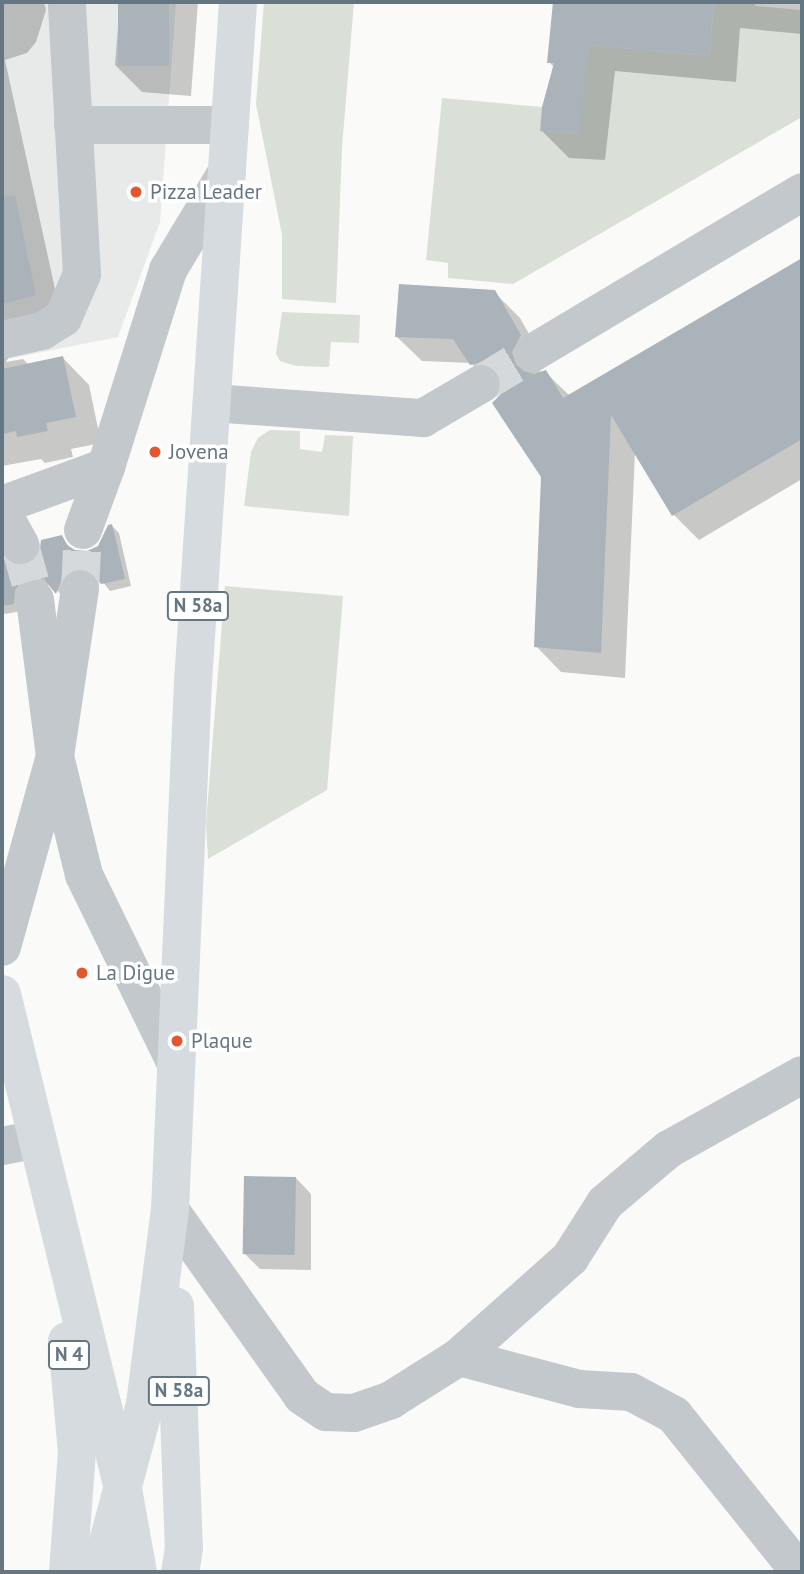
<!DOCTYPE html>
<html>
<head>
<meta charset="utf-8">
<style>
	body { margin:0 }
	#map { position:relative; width:804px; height:1574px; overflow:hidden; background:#fafaf8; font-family:"PT Sans",sans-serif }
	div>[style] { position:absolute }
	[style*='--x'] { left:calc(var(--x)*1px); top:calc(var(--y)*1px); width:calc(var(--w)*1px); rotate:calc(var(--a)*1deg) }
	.built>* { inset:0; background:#e8e9e9 }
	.green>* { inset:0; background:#dadfd7 }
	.shadow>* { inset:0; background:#0003 }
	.building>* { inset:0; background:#aab3b9; transform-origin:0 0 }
	.minor-tunnel>* { height:38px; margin-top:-19px; transform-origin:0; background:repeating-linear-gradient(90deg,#d5d9db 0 38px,transparent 0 57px) }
	.minor>* { height:38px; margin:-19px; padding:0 19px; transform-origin:19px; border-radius:19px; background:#c3c8cc }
	.major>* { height:38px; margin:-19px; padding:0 19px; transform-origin:19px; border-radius:19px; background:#d6dbdf }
	.dots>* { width:19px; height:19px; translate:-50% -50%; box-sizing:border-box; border:4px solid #fff; border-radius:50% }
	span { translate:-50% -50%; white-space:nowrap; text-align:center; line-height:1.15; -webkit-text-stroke:7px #fff; paint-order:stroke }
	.shield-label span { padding:2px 5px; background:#fff; border:2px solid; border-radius:5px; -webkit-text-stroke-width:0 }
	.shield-label { font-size:19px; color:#657683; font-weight:700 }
	.poi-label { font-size:21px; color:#657683 }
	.left { translate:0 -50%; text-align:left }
	.frame { position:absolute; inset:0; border:4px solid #657683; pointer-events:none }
</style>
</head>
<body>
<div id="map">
	<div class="built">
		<div style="clip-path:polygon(2px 2px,176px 2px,160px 222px,118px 337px,2px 360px)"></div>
	</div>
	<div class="green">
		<div style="clip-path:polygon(264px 2px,354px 2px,342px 148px,336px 303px,282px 299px,282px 235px,256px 104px)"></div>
		<div style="clip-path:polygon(714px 2px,755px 2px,755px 6px,802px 10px,802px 117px,513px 284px,448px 278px,448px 263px,426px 260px,442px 98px,542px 107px,541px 131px,578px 134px,589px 45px,709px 56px)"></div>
		<div style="clip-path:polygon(282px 312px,360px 315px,359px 343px,331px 342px,329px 367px,296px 366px,280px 361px,276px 354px)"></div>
		<div style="clip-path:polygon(270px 430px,300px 431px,300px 449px,322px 452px,325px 435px,353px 436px,349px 516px,244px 506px,251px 452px,258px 438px)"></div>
		<div style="clip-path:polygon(225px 586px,343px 596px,327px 790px,208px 859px,206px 823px)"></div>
	</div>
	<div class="shadow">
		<div style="clip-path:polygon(2px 2px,44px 2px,46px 10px,36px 42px,27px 53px,5px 60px,62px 321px,14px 349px,6px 362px,23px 359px,29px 365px,63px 358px,89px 385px,101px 443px,71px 449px,73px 457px,45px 463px,41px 459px,2px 466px)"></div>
		<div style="clip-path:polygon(120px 2px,198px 2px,191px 96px,142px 92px,115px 65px)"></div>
		<div style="clip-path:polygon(554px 2px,802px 2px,802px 34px,740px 28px,736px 82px,615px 71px,605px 160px,569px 158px,542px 131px,554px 67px,549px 62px)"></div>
		<div style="clip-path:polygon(802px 261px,802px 479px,699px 540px,674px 515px,635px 452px,625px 678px,561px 672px,536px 646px,542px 476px,501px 396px,504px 388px,497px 390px,471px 363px,422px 361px,396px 336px,494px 292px,520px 318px,545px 362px,539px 374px,545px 372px,570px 396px)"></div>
		<div style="clip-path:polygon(112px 526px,119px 533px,131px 586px,110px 591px,99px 577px,91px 574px,65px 599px,53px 586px,40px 584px,21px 611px,5px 614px,2px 611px,2px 556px,10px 566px,20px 569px,32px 565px,61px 537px,72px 550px,88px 553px,99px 548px)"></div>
		<div style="clip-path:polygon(296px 1178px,311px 1194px,311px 1270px,260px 1269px,245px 1254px)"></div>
	</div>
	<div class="building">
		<div style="left:118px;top:2px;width:51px;height:64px"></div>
		<div style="clip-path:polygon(553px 2px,714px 2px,709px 56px,589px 45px,579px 134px,540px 131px,542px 107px,554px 63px,547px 63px)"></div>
		<div style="clip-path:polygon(15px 196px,36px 295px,2px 304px,2px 197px)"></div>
		<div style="clip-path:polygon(802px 258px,802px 439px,672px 516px,611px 415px,601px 653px,534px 647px,541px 477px,492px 403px,500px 395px,503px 385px,500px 374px,492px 365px,482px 362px,470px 365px,453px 339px,395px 337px,399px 284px,495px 290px,521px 335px,512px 352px,516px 364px,524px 371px,534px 374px,546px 370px,563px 398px)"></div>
		<div style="clip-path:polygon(63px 356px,76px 417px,46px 423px,48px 431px,17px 437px,16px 431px,2px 434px,2px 369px)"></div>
		<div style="clip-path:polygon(112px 524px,125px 579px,101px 584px,93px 572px,83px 567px,73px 568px,63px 576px,56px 594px,44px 579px,32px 577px,21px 582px,15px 590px,14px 604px,2px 606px,2px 557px,9px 564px,19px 567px,30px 564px,39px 556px,41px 540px,62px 535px,67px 545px,75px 550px,87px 551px,98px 546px,108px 525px)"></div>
		<div style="left:244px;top:1176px;width:52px;height:78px;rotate:1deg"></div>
	</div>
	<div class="minor-tunnel">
		<div style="--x:481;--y:384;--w:62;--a:-31.1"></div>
		<div style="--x:20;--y:545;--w:56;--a:74.5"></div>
		<div style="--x:80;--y:589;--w:59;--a:-87.1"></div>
	</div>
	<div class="minor">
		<div style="--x:73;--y:125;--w:157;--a:0"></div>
		<div style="--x:2;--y:340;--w:41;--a:-12.7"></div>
		<div style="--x:42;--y:331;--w:25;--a:-32"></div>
		<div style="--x:63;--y:318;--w:48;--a:-66.6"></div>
		<div style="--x:82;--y:274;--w:272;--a:-93.2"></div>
		<div style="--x:534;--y:352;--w:312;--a:-30.8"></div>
		<div style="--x:212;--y:403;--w:212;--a:4.1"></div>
		<div style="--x:423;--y:418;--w:67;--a:-30.4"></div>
		<div style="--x:2;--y:505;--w:111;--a:-20.1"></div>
		<div style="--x:2;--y:512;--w:38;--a:61"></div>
		<div style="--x:83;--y:530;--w:67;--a:-69.9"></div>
		<div style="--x:106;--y:467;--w:207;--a:-72.5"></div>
		<div style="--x:168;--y:270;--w:114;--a:-59"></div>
		<div style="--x:80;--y:589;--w:169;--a:98.5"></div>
		<div style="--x:55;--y:756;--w:122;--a:76.3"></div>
		<div style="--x:84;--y:875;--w:210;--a:64"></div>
		<div style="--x:2;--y:947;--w:198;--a:-74.5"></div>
		<div style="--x:55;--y:756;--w:158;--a:-97.3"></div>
		<div style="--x:2;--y:1146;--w:36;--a:-11"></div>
		<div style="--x:170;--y:1210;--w:228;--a:54.6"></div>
		<div style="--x:302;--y:1396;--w:29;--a:34"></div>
		<div style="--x:326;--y:1412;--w:28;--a:2"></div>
		<div style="--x:354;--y:1413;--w:39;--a:-19"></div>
		<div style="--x:391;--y:1400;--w:80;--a:-32.3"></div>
		<div style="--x:459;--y:1357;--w:149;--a:-41.7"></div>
		<div style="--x:570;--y:1258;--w:65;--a:-57.5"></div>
		<div style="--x:605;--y:1203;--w:84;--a:-40.2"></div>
		<div style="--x:669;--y:1149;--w:152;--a:-29.1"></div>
		<div style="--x:459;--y:1357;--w:124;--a:14.9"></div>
		<div style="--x:579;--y:1389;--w:52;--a:3.3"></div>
		<div style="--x:631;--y:1392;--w:49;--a:28.1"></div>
		<div style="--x:674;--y:1415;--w:201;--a:51.3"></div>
	</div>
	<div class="major">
		<div style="--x:2;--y:994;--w:510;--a:76.26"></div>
		<div style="--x:123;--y:1489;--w:84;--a:79.8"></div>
		<div style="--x:175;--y:1306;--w:242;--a:87.9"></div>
		<div style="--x:184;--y:1548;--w:24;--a:99"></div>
		<div style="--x:67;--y:1341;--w:111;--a:84.9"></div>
		<div style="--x:77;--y:1452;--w:120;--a:94.3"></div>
		<div style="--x:100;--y:1572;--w:174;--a:-75"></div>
		<div style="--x:145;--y:1404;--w:196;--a:-82.7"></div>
		<div style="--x:170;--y:1210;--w:529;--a:-87.51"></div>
		<div style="--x:193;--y:682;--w:681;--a:-86.21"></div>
	</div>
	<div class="dots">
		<div style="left:136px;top:192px;background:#e4572e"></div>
		<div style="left:155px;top:452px;background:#e4572e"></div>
		<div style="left:82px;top:973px;background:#e4572e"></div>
		<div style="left:177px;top:1041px;background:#e4572e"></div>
	</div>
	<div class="shield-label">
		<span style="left:198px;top:606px">N 58a</span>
		<span style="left:69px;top:1355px">N 4</span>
		<span style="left:179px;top:1391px">N 58a</span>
	</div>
	<div class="poi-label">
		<span class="left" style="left:150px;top:192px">Pizza Leader</span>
		<span class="left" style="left:169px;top:452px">Jovena</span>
		<span class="left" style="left:96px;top:973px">La Digue</span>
		<span class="left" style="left:191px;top:1041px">Plaque</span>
	</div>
	<div class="frame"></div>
</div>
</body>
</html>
